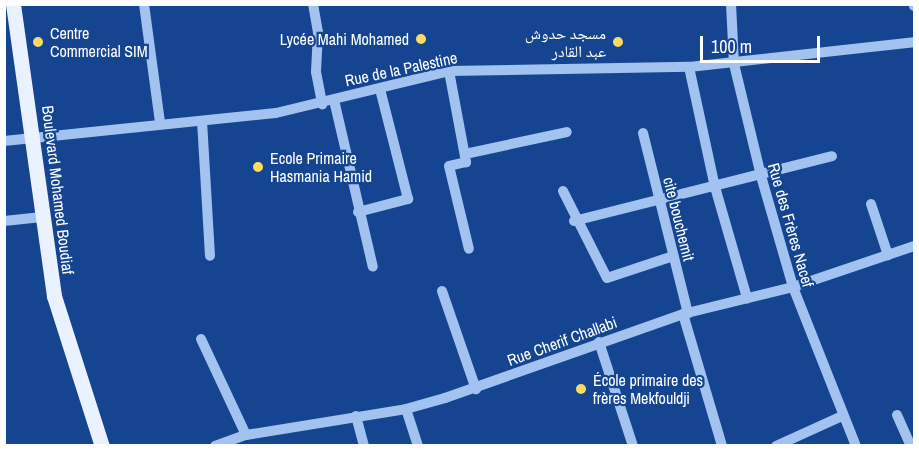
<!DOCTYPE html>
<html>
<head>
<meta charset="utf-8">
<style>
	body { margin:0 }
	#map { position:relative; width:919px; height:450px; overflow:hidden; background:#154590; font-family:"Archivo Narrow","Noto Naskh Arabic",sans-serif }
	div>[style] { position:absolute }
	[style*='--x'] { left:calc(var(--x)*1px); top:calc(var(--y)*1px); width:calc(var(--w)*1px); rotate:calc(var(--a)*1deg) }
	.minor>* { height:10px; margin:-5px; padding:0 5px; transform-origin:5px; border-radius:5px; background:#a2c2f0 }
	.major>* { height:15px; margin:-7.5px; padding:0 7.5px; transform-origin:7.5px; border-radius:7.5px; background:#ebf2ff }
	.dots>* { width:16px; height:16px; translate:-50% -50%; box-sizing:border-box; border:3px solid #154590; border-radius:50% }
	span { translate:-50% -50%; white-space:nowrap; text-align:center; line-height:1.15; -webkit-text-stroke:4.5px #154590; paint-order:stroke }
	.poi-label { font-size:16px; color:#fff }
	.left { translate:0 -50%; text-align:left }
	.right { translate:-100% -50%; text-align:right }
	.street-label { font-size:16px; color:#fff }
	.frame { position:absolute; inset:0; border:6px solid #fff; pointer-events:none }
	.scale { position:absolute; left:700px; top:36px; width:120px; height:27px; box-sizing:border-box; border:3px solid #fff; border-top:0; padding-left:8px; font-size:18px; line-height:21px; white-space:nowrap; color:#fff; -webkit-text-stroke:4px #154590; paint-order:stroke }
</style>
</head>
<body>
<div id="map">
	<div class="minor">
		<div style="--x:144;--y:4;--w:119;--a:82.3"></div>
		<div style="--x:313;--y:4;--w:28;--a:80"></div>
		<div style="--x:318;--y:32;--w:40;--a:92.9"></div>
		<div style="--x:316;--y:72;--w:33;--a:79"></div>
		<div style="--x:731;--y:4;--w:60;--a:87.1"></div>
		<div style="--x:734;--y:64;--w:115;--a:76.4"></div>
		<div style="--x:761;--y:176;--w:116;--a:73.9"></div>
		<div style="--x:793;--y:287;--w:171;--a:68.4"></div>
		<div style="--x:914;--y:4;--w:2;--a:90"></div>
		<div style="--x:689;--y:67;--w:123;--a:77.8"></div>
		<div style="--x:715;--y:187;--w:116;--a:73.9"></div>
		<div style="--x:449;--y:71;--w:93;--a:79.4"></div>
		<div style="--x:466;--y:162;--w:17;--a:167"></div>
		<div style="--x:449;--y:166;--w:85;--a:76.5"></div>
		<div style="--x:334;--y:100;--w:171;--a:76.9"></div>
		<div style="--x:202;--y:121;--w:135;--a:86.6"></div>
		<div style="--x:643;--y:133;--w:186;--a:76"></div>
		<div style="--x:4;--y:141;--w:273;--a:-5.9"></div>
		<div style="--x:276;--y:113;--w:178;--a:-13.6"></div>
		<div style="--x:449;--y:71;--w:240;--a:-1"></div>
		<div style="--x:689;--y:67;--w:226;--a:-6.3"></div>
		<div style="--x:465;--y:154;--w:104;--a:-12.2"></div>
		<div style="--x:563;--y:191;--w:97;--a:63.2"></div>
		<div style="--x:607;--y:278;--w:70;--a:-18.4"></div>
		<div style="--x:871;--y:204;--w:54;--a:71.6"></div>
		<div style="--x:358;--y:212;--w:52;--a:-14.6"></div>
		<div style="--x:408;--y:199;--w:114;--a:-104.3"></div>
		<div style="--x:4;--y:221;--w:36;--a:-6"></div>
		<div style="--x:574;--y:221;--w:266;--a:-14.1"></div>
		<div style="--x:442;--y:291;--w:104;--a:70.9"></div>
		<div style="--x:683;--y:314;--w:138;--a:73.5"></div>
		<div style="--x:201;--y:339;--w:106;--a:64.9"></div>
		<div style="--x:599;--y:342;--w:109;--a:71.9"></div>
		<div style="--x:406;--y:409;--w:39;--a:72"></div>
		<div style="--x:897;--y:415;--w:34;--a:66"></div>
		<div style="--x:356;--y:416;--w:31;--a:75"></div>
		<div style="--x:215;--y:446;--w:33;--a:-20"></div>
		<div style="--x:246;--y:435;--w:162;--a:-9.2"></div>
		<div style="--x:406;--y:409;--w:41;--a:-15.8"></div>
		<div style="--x:445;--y:398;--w:252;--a:-19.4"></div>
		<div style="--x:683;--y:314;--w:113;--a:-13.8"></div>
		<div style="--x:793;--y:287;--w:128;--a:-18.7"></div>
		<div style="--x:776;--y:446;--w:72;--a:-24.4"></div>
	</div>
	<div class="major">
		<div style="--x:13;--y:4;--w:295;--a:82"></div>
		<div style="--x:54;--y:296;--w:157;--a:72.3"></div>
	</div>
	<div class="dots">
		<div style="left:421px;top:39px;background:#ffd961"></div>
		<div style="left:38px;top:42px;background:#ffd961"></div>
		<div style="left:618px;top:42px;background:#ffd961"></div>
		<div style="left:258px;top:167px;background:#ffd961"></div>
		<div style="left:581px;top:389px;background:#ffd961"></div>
	</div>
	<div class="poi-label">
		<span class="left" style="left:50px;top:42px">Centre<br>Commercial SIM</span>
		<span class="right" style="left:606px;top:42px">مسجد حدوش<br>عبد القادر</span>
		<span class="right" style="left:409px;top:39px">Lycée Mahi Mohamed</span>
		<span class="left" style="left:270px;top:167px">Ecole Primaire<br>Hasmania Hamid</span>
		<span class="left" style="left:593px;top:389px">École primaire des<br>frères Mekfouldji</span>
	</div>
	<div class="street-label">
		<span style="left:401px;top:69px;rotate:-12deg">Rue de la Palestine</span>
		<span style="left:58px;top:190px;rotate:83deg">Boulevard Mohamed Boudiaf</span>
		<span style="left:679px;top:219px;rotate:76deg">cite bouchemit</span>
		<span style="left:791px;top:225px;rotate:74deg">Rue des Frères Nacef</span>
		<span style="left:562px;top:341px;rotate:-20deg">Rue Cherif Challabi</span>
	</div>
	<div class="frame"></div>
	<div class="scale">100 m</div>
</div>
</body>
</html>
